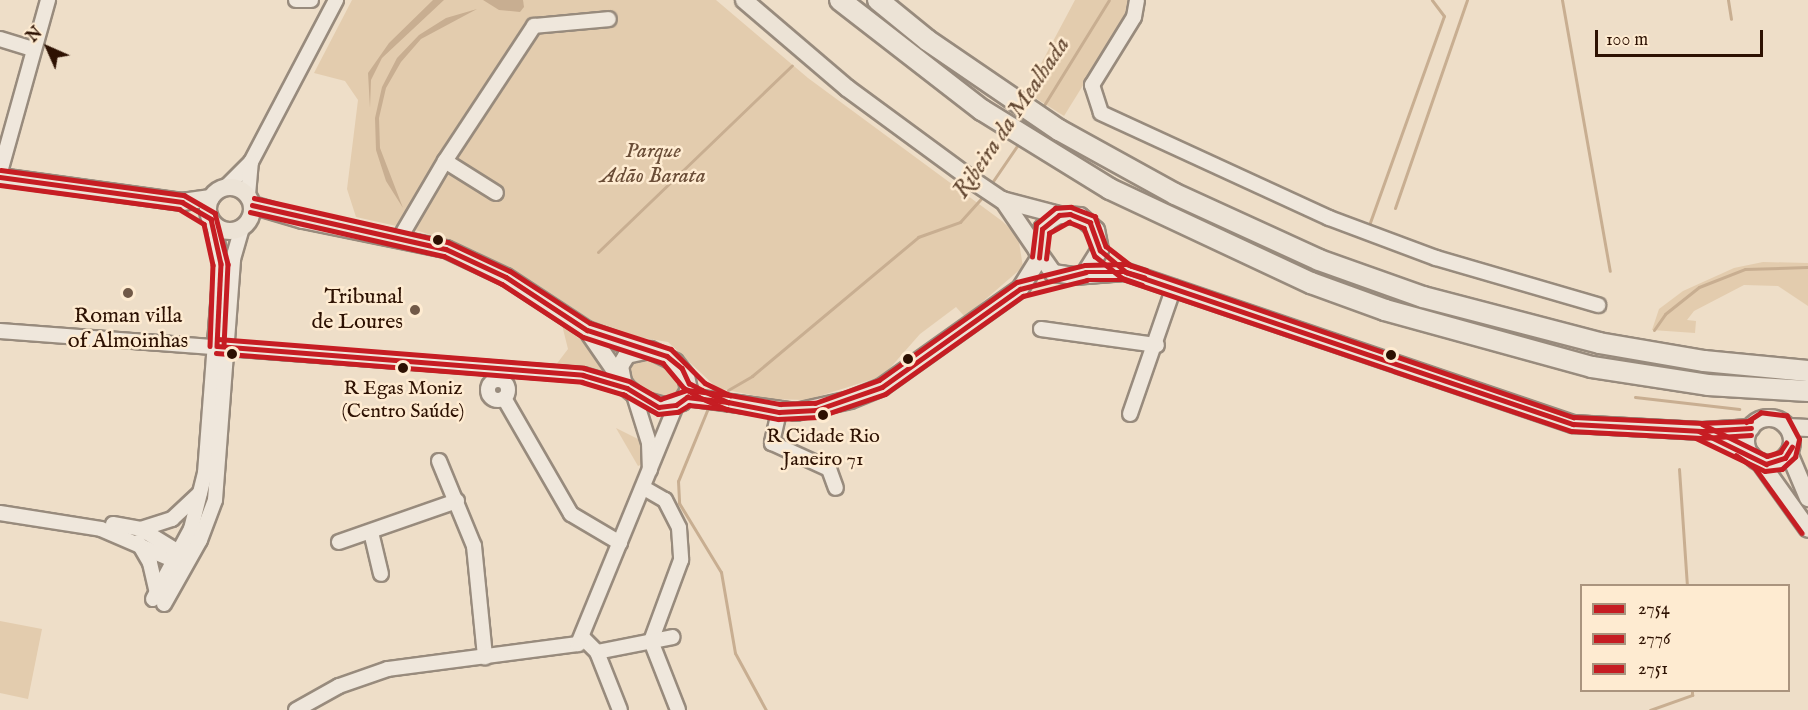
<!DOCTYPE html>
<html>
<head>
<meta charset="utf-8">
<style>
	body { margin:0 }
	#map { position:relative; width:1808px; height:710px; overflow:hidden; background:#eedec8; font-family:"IM FELL English",serif }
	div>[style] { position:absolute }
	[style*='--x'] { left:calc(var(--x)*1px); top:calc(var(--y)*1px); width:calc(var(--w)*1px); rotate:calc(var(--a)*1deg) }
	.green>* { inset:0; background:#e3ccae }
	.water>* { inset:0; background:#c8ae91 }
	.stream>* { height:3px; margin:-1.5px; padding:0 1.5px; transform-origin:1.5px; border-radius:1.5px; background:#c8ae91 }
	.roads { filter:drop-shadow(2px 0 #988b7d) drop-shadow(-2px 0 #988b7d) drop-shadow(0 2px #988b7d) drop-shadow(0 -2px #988b7d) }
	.minor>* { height:14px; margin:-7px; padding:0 7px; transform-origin:7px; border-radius:7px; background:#efe7dc }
	.minor>.ring { margin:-7px; padding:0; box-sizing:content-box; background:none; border:14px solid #efe7dc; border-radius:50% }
	.major>* { height:16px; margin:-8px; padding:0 8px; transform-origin:8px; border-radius:8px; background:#ece3d6 }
	.major>.ring { margin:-8px; padding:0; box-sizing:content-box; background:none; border:16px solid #ece3d6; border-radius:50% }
	.highway>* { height:20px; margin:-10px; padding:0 10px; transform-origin:10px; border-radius:10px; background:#ece3d6 }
	.bus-1>* { height:4.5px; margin:-2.25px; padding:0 2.25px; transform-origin:2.25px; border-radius:2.25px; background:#c61d23 }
	.bus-2>* { height:4.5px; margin:-2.25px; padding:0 2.25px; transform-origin:2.25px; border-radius:2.25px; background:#c61d23 }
	.bus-3>* { height:4.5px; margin:-2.25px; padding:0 2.25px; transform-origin:2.25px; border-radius:2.25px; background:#c61d23 }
	.dots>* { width:16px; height:16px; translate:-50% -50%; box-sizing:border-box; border:3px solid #feebd1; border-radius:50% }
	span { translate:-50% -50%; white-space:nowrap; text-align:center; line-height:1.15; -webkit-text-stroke:5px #feebd1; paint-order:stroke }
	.bus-label { font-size:20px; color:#2d1102 }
	.park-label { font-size:22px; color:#6a4d37; font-style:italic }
	.poi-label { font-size:22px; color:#2d1102 }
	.right { translate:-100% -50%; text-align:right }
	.water-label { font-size:24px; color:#644832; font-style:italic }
	.legend { position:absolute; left:1580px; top:584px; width:210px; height:108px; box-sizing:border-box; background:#feebd1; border:2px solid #aa947e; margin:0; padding:8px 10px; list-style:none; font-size:18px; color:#2d1102 }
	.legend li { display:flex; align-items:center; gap:12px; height:30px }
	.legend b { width:30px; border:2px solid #aa947e }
	.north { position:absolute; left:18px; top:18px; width:60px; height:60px; -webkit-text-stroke:4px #feebd1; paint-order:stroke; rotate:315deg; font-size:16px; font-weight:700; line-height:24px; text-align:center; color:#2d1102 }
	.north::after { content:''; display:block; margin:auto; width:21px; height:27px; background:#2d1102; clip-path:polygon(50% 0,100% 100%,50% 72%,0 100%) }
	.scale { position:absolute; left:1595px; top:30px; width:168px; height:27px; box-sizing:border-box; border:3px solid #2d1102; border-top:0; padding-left:8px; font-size:18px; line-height:21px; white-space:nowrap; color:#2d1102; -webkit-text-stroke:4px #feebd1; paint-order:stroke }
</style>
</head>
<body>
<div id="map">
	<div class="green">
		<div style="clip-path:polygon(352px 0,716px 0,808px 78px,1002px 221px,1018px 236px,1023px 267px,965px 317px,956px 307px,920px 334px,883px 376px,807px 400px,771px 399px,717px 388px,668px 342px,613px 333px,476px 251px,419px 231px,356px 217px,347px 189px,358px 100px,345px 81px,314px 73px)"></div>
		<div style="clip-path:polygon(1075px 0,1136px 0,1064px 116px,1026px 92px)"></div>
		<div style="clip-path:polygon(1763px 262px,1808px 263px,1808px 306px,1778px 286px,1744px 285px,1694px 311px,1687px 320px,1696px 321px,1695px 333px,1652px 330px,1659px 309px,1683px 291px,1734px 268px)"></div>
		<div style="clip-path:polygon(562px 325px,591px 348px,601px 362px,603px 377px,552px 370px,568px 349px)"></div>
		<div style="clip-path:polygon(646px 356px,659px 359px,676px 373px,681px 385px,677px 395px,665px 401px,647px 398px,631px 384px,627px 369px,633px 360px)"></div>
		<div style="clip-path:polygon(616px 428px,642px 441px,643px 464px,638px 466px)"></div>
		<div style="clip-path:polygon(0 621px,42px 629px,28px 699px,0 693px)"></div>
	</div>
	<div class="water">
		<div style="clip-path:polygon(433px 0,444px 0,382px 58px,371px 80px,370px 108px,368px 73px,389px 43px)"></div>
		<div style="clip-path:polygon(483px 0,523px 0,524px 7px,520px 12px,499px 10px)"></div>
		<div style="clip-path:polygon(477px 9px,421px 39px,401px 62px,386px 88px,379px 118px,380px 148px,403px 208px,386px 181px,376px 150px,375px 118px,382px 87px,397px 58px,419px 35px,446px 18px)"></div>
	</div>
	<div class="stream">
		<div style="--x:1562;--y:0;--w:275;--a:80"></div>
		<div style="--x:1728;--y:0;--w:19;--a:81"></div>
		<div style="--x:1041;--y:110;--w:129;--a:-58.3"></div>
		<div style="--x:991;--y:184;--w:50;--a:-55.7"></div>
		<div style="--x:1395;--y:208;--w:220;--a:-70.9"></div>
		<div style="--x:1368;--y:228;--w:225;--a:-70.3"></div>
		<div style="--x:1444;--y:16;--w:20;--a:-127"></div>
		<div style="--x:598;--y:252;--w:269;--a:-43.9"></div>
		<div style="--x:1654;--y:330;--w:19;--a:-55"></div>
		<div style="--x:1665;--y:314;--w:43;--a:-38.5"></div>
		<div style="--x:1699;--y:287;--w:49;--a:-21.4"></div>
		<div style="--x:1745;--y:269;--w:63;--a:-1.8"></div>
		<div style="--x:728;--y:390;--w:28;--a:-30"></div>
		<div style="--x:752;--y:376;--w:217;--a:-39.9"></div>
		<div style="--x:918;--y:237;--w:45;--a:-19.7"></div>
		<div style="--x:960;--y:222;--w:36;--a:-48"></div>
		<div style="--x:1635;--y:397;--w:105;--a:6.6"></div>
		<div style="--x:708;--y:408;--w:79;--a:112.3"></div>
		<div style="--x:678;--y:481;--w:22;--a:87"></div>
		<div style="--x:679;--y:503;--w:81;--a:58.7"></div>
		<div style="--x:721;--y:572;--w:82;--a:80.2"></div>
		<div style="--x:735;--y:653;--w:65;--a:61.5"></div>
		<div style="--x:1679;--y:469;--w:117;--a:86.1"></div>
		<div style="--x:1650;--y:710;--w:45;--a:-19.7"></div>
		<div style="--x:1692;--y:695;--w:5;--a:-90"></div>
	</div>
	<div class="roads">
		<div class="minor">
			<div style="--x:296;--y:0;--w:15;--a:0"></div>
			<div style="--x:1137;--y:0;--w:17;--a:100"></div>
			<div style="--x:1134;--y:17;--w:80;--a:121.7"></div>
			<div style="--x:1092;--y:85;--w:29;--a:72"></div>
			<div style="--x:1101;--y:113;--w:251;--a:24.7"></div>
			<div style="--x:1329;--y:218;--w:114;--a:20.5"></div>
			<div style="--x:1436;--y:258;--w:169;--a:16.2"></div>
			<div style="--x:0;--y:39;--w:34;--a:17"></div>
			<div style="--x:445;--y:161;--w:162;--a:-56.6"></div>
			<div style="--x:534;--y:26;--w:75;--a:-5.3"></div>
			<div style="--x:0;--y:172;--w:179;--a:-74.4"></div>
			<div style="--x:226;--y:187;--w:35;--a:-45"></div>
			<div style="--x:251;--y:162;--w:183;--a:-62.3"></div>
			<div style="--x:248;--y:195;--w:33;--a:-85"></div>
			<div style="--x:401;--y:236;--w:87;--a:-59.6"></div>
			<div style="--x:445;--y:161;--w:60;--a:32.1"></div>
			<div style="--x:1041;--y:329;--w:117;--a:7.9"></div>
			<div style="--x:0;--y:331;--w:585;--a:4.32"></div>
			<div style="--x:583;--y:375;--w:46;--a:16.5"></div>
			<div class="ring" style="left:488px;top:380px;width:6px;height:6px"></div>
			<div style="--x:634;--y:395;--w:50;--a:72.6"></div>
			<div style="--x:649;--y:443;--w:27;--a:88"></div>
			<div style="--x:504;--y:398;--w:134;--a:60"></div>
			<div style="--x:571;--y:514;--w:57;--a:30.6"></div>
			<div style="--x:779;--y:412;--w:32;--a:103"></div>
			<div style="--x:772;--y:443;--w:63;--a:24.5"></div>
			<div style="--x:829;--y:469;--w:20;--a:70"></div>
			<div style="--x:1130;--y:414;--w:134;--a:-70.9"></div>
			<div style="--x:439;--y:461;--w:92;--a:67.6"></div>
			<div style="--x:474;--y:546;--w:112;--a:84.3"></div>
			<div style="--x:644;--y:488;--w:24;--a:30"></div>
			<div style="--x:665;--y:500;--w:31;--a:63"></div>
			<div style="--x:679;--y:528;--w:32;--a:86"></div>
			<div style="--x:681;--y:560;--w:86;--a:110.3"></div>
			<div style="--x:651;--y:641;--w:74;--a:68.6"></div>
			<div style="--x:0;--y:513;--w:102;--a:9"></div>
			<div style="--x:101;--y:529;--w:86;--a:23.3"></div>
			<div style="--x:113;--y:524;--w:28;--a:10"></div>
			<div style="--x:141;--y:529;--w:52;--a:31.5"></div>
			<div style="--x:141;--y:529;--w:33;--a:-18"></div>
			<div style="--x:172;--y:519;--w:38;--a:-43"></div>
			<div style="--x:371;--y:532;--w:43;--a:76.6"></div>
			<div style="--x:138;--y:542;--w:24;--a:60"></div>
			<div style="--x:150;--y:563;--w:28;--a:77"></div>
			<div style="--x:339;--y:542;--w:125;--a:-19.2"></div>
			<div style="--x:153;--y:599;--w:80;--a:-61.5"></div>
			<div style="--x:191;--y:529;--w:58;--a:-76"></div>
			<div style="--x:205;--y:473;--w:210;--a:-85.6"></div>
			<div style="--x:221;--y:264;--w:41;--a:-99.9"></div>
			<div style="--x:164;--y:604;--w:73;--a:-60.6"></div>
			<div style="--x:200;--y:540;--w:43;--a:-69.4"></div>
			<div style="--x:215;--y:500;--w:242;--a:-85.7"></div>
			<div style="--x:233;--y:259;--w:32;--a:-74"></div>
			<div style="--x:583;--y:638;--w:20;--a:45"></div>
			<div style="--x:597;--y:652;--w:62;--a:68.4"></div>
			<div style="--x:597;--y:652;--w:77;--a:-11.2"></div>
			<div style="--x:296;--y:710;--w:49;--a:-29.2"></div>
			<div style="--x:339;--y:686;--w:52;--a:-19.1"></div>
			<div style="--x:388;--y:669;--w:192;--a:-7.5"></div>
			<div style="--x:578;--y:644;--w:258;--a:-67.7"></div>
		</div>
		<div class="major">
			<div style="--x:744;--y:0;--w:135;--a:40.5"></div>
			<div style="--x:847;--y:88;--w:159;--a:36.3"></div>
			<div style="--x:975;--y:182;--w:32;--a:34"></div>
			<div style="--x:1002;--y:200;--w:59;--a:14.7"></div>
			<div style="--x:0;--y:177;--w:184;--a:7.8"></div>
			<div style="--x:182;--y:202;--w:29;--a:-8"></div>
			<div class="ring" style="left:208px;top:187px;width:28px;height:28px"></div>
			<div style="--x:1003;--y:200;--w:60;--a:55.8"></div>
			<div style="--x:252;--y:205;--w:53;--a:16.4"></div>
			<div style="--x:303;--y:220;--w:146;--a:11.5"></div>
			<div style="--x:446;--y:249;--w:66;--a:25"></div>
			<div style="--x:506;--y:277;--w:97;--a:33.2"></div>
			<div style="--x:587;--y:330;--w:58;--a:20.3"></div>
			<div style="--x:1086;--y:272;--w:26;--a:-58"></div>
			<div style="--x:1100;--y:250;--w:20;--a:-101"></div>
			<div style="--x:1096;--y:230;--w:21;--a:-139"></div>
			<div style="--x:1080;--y:216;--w:21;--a:-177"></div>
			<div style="--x:1059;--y:215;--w:12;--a:149"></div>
			<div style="--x:1049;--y:221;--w:11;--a:131"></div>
			<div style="--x:1042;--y:229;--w:22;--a:103"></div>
			<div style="--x:1037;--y:250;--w:28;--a:55"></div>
			<div style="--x:1053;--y:273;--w:21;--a:8"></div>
			<div style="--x:1074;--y:276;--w:52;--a:-4.4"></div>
			<div style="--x:1126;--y:272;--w:472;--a:18.8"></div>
			<div style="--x:1573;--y:424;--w:129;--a:3.1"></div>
			<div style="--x:1702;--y:431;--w:49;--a:-3.5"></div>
			<div style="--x:587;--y:330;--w:70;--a:55.4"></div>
			<div style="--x:627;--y:388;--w:19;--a:39"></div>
			<div style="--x:642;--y:400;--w:27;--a:15"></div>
			<div style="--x:668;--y:407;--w:15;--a:-20"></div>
			<div style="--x:682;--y:402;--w:14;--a:-60"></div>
			<div style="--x:689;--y:390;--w:14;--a:-102"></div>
			<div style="--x:686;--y:376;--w:18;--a:-128"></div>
			<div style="--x:675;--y:362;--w:28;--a:-154"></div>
			<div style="--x:650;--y:350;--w:24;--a:168"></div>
			<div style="--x:627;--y:355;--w:13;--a:122"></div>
			<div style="--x:620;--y:366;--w:15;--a:79"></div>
			<div style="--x:687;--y:397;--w:110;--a:7.8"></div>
			<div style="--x:796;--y:412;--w:55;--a:-12.5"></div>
			<div style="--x:850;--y:400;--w:35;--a:-22"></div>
			<div style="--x:882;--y:387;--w:169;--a:-35.4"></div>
			<div style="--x:1020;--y:289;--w:36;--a:-58"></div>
			<div class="ring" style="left:1746px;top:418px;width:30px;height:30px"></div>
			<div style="--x:1788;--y:427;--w:20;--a:3"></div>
			<div style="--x:1706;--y:433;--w:50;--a:26.1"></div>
			<div style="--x:1789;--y:453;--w:49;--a:67.1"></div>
			<div style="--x:1760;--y:462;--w:82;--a:54.4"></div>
		</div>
		<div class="highway">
			<div style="--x:840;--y:0;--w:180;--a:37.8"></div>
			<div style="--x:982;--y:110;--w:150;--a:31.7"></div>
			<div style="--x:1110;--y:189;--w:222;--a:25.1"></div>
			<div style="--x:1311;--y:283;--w:79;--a:20"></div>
			<div style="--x:1385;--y:310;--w:215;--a:15.4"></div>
			<div style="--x:1592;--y:367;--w:117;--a:8.8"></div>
			<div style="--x:1708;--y:385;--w:100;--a:3.4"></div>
			<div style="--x:878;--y:0;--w:63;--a:39.2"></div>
			<div style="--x:927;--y:40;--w:160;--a:34.3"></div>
			<div style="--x:1059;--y:130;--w:132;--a:28.9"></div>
			<div style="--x:1175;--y:194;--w:158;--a:24.6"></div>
			<div style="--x:1319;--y:260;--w:110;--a:19.6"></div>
			<div style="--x:1423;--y:297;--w:182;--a:14.6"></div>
			<div style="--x:1599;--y:343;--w:107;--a:9.7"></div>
			<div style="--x:1704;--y:361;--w:104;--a:5.5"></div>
		</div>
	</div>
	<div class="bus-1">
		<div style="--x:0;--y:177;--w:184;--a:7.8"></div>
		<div style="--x:182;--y:202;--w:34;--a:30"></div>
		<div style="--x:211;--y:219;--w:46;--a:77.5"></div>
		<div style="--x:221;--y:264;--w:82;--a:92.8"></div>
		<div style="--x:252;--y:205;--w:199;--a:12.8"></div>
		<div style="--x:446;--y:249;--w:66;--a:25"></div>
		<div style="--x:506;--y:277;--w:97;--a:33.2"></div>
		<div style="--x:587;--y:330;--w:84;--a:18"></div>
		<div style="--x:667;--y:356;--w:19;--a:39"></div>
		<div style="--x:682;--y:368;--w:17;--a:65"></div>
		<div style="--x:689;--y:383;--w:15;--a:28"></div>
		<div style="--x:702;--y:390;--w:29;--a:25"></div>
		<div style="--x:728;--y:402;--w:52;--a:11.1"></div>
		<div style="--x:779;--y:412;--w:37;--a:-3"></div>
		<div style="--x:816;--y:410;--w:70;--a:-19.2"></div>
		<div style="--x:882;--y:387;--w:169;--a:-35.4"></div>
		<div style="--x:1020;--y:289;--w:68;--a:-14.4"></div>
		<div style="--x:1086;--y:272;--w:40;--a:0"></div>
		<div style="--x:1126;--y:272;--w:472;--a:18.8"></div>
		<div style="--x:1573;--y:424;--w:129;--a:3.1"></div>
		<div style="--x:1702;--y:431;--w:49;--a:-3.5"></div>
		<div style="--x:1039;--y:258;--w:29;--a:-84"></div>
		<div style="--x:1042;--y:229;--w:22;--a:-39"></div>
		<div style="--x:1059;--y:215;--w:11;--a:-5"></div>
		<div style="--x:1070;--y:214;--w:22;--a:22"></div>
		<div style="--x:1090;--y:222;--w:30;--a:70"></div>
		<div style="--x:1100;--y:250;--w:34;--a:40"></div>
		<div style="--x:1126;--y:272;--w:19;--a:16"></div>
		<div style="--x:217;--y:346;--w:367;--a:4.5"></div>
		<div style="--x:583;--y:375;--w:46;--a:16.5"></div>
		<div style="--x:627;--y:388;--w:37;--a:31"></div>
		<div style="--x:659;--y:407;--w:17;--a:-7"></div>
		<div style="--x:676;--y:405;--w:14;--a:-36"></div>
		<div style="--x:687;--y:397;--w:41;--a:7"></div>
		<div style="--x:1699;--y:431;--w:75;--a:26.2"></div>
		<div style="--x:1766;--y:464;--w:20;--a:-18"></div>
		<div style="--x:1785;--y:458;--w:13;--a:-58"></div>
	</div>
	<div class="bus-2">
		<div style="--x:0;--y:185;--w:181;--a:7.6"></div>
		<div style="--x:179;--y:209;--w:29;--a:31"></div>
		<div style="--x:204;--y:224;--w:42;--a:77.6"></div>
		<div style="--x:213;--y:265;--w:81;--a:92.1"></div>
		<div style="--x:250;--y:212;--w:199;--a:12.8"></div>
		<div style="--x:444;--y:256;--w:64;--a:25.8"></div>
		<div style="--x:502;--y:284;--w:97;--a:33.2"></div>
		<div style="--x:583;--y:337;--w:84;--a:18"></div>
		<div style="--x:663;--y:363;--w:33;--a:50"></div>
		<div style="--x:684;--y:388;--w:17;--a:31"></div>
		<div style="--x:699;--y:397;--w:30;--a:24"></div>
		<div style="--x:726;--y:409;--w:53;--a:10.9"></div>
		<div style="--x:778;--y:419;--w:40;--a:-2.9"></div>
		<div style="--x:818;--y:417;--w:71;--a:-18.9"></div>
		<div style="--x:885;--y:394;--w:169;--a:-35.4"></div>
		<div style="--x:1023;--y:296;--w:66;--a:-14"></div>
		<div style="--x:1087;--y:280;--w:38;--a:0"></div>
		<div style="--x:1125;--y:280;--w:471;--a:18.7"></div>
		<div style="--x:1571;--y:431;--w:131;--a:3.1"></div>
		<div style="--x:1702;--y:438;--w:49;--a:-3.5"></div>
		<div style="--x:1046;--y:259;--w:26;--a:-83"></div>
		<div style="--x:1049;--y:233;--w:23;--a:-29"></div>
		<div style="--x:1069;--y:222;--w:16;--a:22"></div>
		<div style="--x:1084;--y:228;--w:30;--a:69"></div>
		<div style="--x:1095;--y:256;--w:35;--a:39"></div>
		<div style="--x:1122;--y:278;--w:21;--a:19"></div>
		<div style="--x:216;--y:353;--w:367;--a:4.5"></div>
		<div style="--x:582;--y:382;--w:45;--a:16.8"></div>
		<div style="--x:623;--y:394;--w:40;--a:29.7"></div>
		<div style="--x:658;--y:414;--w:20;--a:-6"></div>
		<div style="--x:678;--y:412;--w:13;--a:-32"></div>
		<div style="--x:689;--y:405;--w:38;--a:6"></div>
		<div style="--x:1696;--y:438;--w:76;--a:25.6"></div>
		<div style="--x:1765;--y:471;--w:17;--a:-7"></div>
		<div style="--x:1782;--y:469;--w:18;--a:-43"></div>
		<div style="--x:1795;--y:457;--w:18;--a:-77"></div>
		<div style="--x:1799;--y:439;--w:26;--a:-118"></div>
		<div style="--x:1787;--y:416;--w:26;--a:-173"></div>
		<div style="--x:1761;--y:413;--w:17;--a:147"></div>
		<div style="--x:1736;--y:455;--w:23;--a:34"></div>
		<div style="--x:1755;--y:468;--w:80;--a:54.1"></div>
	</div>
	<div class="bus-3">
		<div style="--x:1;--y:170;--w:185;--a:7.8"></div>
		<div style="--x:184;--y:195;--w:36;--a:30"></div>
		<div style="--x:215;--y:213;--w:53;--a:75.7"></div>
		<div style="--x:228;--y:264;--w:82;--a:92.8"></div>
		<div style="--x:254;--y:198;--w:199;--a:12.8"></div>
		<div style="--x:448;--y:242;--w:68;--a:25.1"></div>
		<div style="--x:510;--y:271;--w:95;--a:33"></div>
		<div style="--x:590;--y:323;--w:85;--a:17.8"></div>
		<div style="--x:671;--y:349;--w:48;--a:45"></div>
		<div style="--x:705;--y:383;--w:28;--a:26"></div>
		<div style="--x:730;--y:395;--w:51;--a:10.2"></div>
		<div style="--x:780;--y:404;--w:35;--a:-2"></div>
		<div style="--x:815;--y:403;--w:68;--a:-19.8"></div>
		<div style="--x:879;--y:380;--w:169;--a:-35.4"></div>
		<div style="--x:1017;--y:282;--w:70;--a:-14"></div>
		<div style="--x:1085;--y:265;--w:41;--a:-1.4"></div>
		<div style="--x:1126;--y:264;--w:473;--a:18.9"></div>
		<div style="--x:1574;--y:417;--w:128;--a:2.7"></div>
		<div style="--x:1702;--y:423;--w:49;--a:-2.3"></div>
		<div style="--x:1032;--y:257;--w:33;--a:-83"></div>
		<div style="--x:1036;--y:224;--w:25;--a:-40"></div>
		<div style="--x:1055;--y:208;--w:16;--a:-4"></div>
		<div style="--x:1071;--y:207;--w:26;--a:21"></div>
		<div style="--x:1095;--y:216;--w:32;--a:70"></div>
		<div style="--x:1106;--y:246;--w:31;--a:38"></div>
		<div style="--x:1130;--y:265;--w:17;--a:17"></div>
		<div style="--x:218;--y:339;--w:367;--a:4.5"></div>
		<div style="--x:584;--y:368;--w:47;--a:16.1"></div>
		<div style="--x:631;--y:382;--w:34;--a:30"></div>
		<div style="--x:661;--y:399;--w:28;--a:-19"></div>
		<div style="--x:687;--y:390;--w:42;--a:6.8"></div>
		<div style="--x:1702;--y:424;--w:72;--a:26.2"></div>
		<div style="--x:1767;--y:456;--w:14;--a:-17"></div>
		<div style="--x:1780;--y:452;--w:11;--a:-56"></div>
	</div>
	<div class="dots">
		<div style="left:438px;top:240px;background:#2d1102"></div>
		<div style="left:128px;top:293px;background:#715947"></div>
		<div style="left:415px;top:310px;background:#715947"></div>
		<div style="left:232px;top:354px;background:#2d1102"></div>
		<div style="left:1391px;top:355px;background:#2d1102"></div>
		<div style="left:908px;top:359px;background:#2d1102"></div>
		<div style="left:403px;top:368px;background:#2d1102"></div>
		<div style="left:823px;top:415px;background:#2d1102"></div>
	</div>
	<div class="bus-label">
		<span style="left:403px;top:400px">R Egas Moniz<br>(Centro Saúde)</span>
		<span style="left:823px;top:448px">R Cidade Rio<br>Janeiro 71</span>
	</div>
	<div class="park-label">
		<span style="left:653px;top:164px">Parque<br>Adão Barata</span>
	</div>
	<div class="poi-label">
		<span class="right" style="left:403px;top:310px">Tribunal<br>de Loures</span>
		<span style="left:128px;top:329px">Roman villa<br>of Almoinhas</span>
	</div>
	<div class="water-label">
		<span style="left:1012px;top:118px;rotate:-56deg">Ribeira da Mealhada</span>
	</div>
	<ul class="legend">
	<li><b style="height:8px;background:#c61d23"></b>2754</li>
	<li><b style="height:8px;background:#c61d23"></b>2776</li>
	<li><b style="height:8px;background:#c61d23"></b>2751</li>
	</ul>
	<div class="north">N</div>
	<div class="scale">100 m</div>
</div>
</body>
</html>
